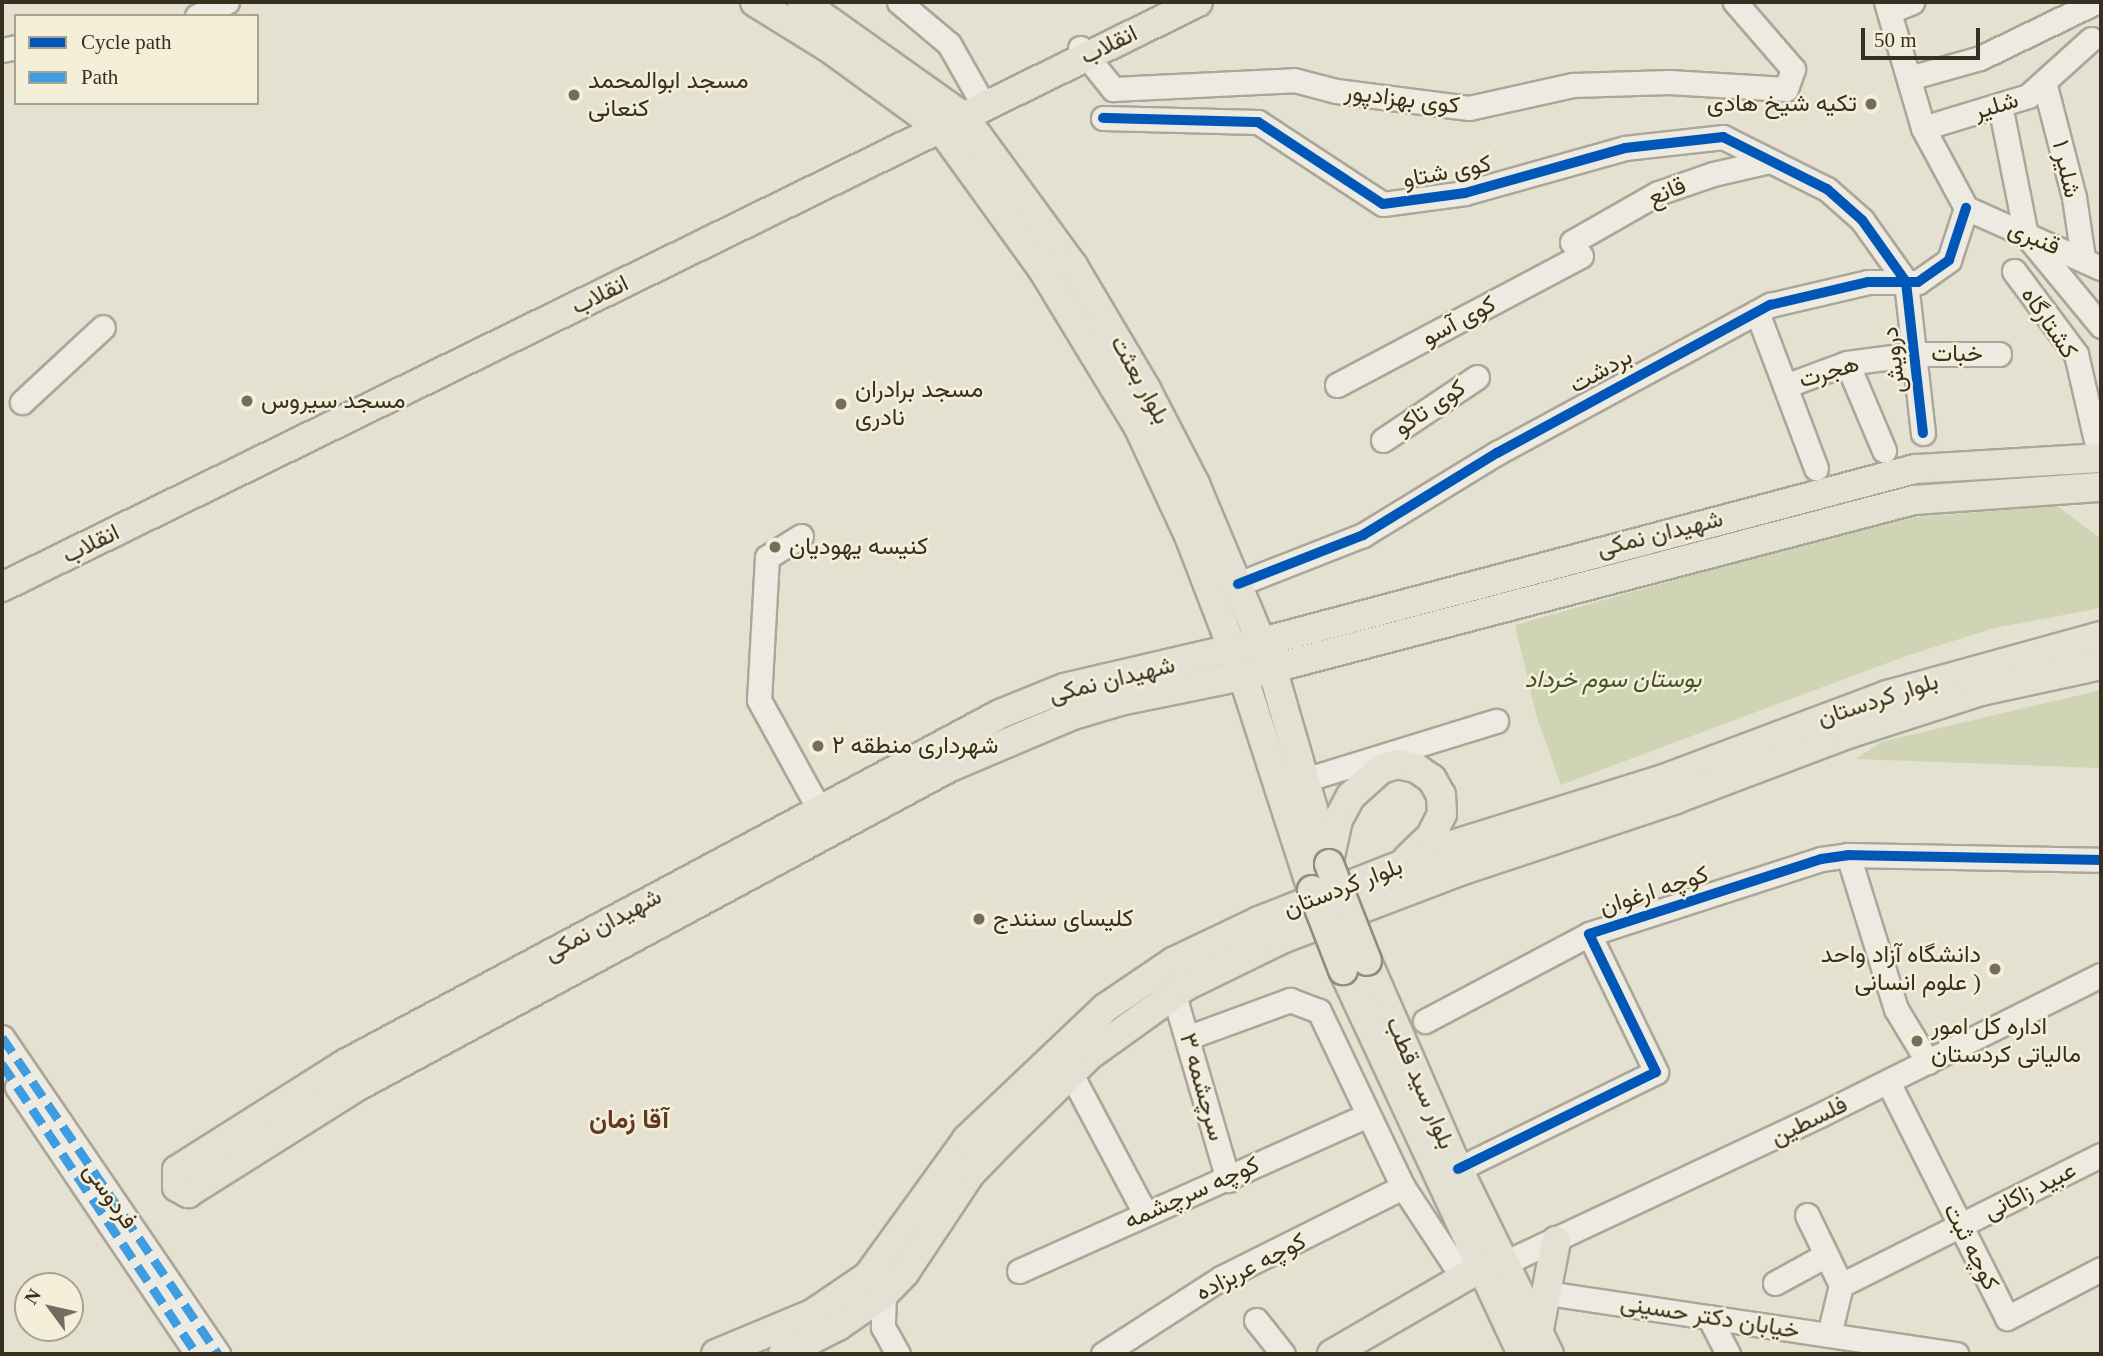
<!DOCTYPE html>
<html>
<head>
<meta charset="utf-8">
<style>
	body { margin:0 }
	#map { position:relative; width:2103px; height:1356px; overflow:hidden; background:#e4e1d1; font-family:"Times New Roman",Vazirmatn,serif }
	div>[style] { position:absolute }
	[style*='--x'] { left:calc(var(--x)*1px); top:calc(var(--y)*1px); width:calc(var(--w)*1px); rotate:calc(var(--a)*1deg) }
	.green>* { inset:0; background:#cfd4b4 }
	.roads { filter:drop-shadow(2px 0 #aaa699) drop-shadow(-2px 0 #aaa699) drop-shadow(0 2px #aaa699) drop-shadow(0 -2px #aaa699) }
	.minor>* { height:23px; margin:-11.5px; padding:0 11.5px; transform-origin:11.5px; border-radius:11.5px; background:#eceae1 }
	.major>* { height:28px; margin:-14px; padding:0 14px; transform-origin:14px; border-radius:14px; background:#e3e1d4 }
	.bridges { filter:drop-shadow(2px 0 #8f8b80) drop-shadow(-2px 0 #8f8b80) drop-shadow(0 2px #8f8b80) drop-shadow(0 -2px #8f8b80) }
	.major-bridge>* { height:28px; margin:-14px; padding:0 14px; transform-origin:14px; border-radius:14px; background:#e3e1d4 }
	.quiet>* { height:9px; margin-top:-4.5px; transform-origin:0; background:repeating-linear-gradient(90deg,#3e9de0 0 18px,transparent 0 27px) }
	.cycleway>* { height:10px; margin:-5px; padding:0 5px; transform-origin:5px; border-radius:5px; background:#0057b8 }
	.dots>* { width:19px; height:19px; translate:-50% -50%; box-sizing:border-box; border:4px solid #f4efd8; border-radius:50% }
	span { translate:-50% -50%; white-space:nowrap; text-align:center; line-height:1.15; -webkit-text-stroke:5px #f4efd8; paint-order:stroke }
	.street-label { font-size:24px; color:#382f21 }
	.poi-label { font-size:24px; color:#382f21 }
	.left { translate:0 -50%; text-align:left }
	.right { translate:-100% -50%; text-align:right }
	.park-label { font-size:24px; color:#435329; font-style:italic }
	.neighbourhood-label { font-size:26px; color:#623823; font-weight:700 }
	.frame { position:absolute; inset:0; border:4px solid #382f21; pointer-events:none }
	.legend { position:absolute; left:14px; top:14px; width:245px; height:91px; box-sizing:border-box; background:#f4efd8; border:2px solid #a9a28f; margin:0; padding:9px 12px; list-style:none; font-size:21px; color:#382f21 }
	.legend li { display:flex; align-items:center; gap:14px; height:35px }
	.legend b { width:35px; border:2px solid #a9a28f }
	.north { position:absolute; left:14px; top:1272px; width:70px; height:70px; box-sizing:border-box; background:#f4efd8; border:2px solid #a9a28f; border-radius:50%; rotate:303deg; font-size:19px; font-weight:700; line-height:28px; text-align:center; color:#382f21 }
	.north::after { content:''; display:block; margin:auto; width:24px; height:32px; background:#746d5f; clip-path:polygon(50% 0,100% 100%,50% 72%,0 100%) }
	.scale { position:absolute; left:1861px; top:28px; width:119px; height:32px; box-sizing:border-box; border:4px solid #382f21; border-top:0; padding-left:9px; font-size:21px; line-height:24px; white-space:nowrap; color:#382f21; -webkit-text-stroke:5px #f4efd8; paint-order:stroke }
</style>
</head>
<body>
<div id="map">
	<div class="green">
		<div style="clip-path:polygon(2057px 506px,2101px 539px,2101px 608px,1994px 628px,1906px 656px,1561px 785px,1537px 718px,1515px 625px,1891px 519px)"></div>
		<div style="clip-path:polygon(2101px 690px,2101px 768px,1856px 759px,1881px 742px)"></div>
	</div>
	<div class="roads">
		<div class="minor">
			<div style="--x:899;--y:2;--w:65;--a:40"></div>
			<div style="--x:949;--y:44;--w:61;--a:60.5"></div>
			<div style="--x:1886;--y:2;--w:131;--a:73.6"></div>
			<div style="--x:1923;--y:128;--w:91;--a:61.7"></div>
			<div style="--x:1890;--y:11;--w:24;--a:-22"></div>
			<div style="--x:197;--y:16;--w:33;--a:-25"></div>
			<div style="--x:1080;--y:48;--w:53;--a:51.2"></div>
			<div style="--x:1113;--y:89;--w:181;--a:-2.8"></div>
			<div style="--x:1294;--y:80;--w:43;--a:14.7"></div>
			<div style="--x:1336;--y:91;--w:134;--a:7.3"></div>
			<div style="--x:1469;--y:108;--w:107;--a:-12.5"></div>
			<div style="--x:1573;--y:85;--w:96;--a:-1.8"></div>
			<div style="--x:1669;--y:82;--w:117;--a:3.4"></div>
			<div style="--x:1786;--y:89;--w:21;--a:-71"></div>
			<div style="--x:1793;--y:69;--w:89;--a:-130.9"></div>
			<div style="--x:2;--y:50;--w:14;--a:-12"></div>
			<div style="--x:1909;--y:78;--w:74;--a:-15.7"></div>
			<div style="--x:1980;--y:58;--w:129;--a:-25.8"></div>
			<div style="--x:2044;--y:82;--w:119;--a:75.4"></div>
			<div style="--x:2074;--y:197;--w:62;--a:81.6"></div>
			<div style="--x:2000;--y:105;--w:133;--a:78.7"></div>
			<div style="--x:2026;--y:235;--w:118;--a:50.5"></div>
			<div style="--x:1103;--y:118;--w:155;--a:1.5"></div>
			<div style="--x:1258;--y:122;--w:149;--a:33.3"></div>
			<div style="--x:1383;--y:204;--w:83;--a:-7.6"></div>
			<div style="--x:1465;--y:193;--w:166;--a:-15.7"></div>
			<div style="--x:1625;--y:148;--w:99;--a:-6.4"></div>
			<div style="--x:1723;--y:137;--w:116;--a:26.6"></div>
			<div style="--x:1827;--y:189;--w:47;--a:41.5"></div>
			<div style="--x:1862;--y:220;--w:76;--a:54.6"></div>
			<div style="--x:1906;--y:282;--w:152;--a:83.6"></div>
			<div style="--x:1923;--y:128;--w:110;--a:-16.9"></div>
			<div style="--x:2028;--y:96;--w:85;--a:-42.1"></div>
			<div style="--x:1966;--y:208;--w:148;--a:24"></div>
			<div style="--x:1572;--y:242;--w:99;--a:-29.7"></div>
			<div style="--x:1658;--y:193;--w:58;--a:-19.1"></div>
			<div style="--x:1713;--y:174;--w:58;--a:-12.8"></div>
			<div style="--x:2014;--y:271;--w:104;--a:53.2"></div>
			<div style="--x:2076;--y:354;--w:107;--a:77"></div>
			<div style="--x:1757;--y:312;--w:167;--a:69.3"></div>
			<div style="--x:1847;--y:363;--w:95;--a:67"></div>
			<div style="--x:1337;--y:385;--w:276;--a:-27.9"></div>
			<div style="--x:1785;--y:386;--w:66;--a:-20.4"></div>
			<div style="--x:1847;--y:363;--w:69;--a:-7.5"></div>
			<div style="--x:1915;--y:354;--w:84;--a:0"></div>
			<div style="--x:22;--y:402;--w:110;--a:-42.8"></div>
			<div style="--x:1383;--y:440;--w:113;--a:-33.8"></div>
			<div style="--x:801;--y:536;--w:40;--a:148"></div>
			<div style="--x:767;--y:557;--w:143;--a:93.2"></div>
			<div style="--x:759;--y:700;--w:124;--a:61.2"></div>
			<div style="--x:1238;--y:584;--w:134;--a:-21.4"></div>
			<div style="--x:1363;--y:535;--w:157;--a:-31.5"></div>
			<div style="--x:1497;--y:453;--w:311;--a:-28.5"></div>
			<div style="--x:1770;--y:305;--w:101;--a:-13.2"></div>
			<div style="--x:1868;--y:282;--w:50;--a:0"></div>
			<div style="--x:1918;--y:282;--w:38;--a:-35"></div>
			<div style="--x:1949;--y:260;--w:55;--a:-71.9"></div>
			<div style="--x:1304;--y:780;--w:201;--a:-17.1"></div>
			<div style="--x:1848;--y:855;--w:161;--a:72.7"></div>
			<div style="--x:1896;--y:1009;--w:62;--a:58.9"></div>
			<div style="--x:1174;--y:995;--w:193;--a:73.7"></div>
			<div style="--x:1425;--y:1021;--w:186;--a:-27.9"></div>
			<div style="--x:2;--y:1037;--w:384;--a:55.7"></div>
			<div style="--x:1189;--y:1037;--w:108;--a:-20.1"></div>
			<div style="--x:1290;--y:1000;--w:31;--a:21"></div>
			<div style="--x:1319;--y:1011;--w:195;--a:64.5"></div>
			<div style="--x:1403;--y:1187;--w:109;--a:56.6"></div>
			<div style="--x:1071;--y:1074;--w:157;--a:62"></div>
			<div style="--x:1888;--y:1082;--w:264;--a:63.2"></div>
			<div style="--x:2007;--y:1318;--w:106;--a:-27.5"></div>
			<div style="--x:17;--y:1087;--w:322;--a:56"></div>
			<div style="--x:1458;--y:1169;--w:220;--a:-26.1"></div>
			<div style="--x:1656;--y:1072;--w:153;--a:-115.9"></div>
			<div style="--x:1589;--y:934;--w:244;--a:-17.9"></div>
			<div style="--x:1821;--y:859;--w:27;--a:-8"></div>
			<div style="--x:1848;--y:855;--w:253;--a:1.1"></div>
			<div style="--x:1807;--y:1215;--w:78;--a:64.1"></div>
			<div style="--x:1504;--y:1269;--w:13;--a:-48"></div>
			<div style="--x:1513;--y:1259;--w:339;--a:-25.1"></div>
			<div style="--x:1820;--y:1115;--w:314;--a:-26.5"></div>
			<div style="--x:1019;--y:1271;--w:379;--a:-24.1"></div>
			<div style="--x:1775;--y:1283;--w:58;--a:-28.8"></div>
			<div style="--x:1841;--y:1285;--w:291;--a:-26.6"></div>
			<div style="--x:1547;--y:1293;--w:414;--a:8.5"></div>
			<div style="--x:884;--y:1294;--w:33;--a:92"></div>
			<div style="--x:883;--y:1327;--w:31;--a:61"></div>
			<div style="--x:1709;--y:1317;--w:42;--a:62.8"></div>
			<div style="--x:1256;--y:1320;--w:43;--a:51.5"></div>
			<div style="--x:1829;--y:1335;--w:51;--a:-76.5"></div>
			<div style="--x:1103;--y:1354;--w:140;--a:-32.8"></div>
			<div style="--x:1221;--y:1278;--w:203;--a:-26.6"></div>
		</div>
		<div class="major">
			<div style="--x:755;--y:2;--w:87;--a:31.9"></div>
			<div style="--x:829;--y:48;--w:138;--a:35.9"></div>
			<div style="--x:941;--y:129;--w:174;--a:54.1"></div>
			<div style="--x:1043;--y:270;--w:185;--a:58.7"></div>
			<div style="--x:1139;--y:428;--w:121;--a:65.1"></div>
			<div style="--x:1190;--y:538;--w:148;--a:69"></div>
			<div style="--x:1243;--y:676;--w:225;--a:72.1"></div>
			<div style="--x:802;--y:2;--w:199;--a:35.4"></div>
			<div style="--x:964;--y:117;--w:185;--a:53.8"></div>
			<div style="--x:1073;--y:266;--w:143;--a:59.3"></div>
			<div style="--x:1146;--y:389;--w:107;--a:62.7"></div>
			<div style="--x:1195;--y:484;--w:199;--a:67.3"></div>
			<div style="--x:1272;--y:668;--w:204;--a:73.8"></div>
			<div style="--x:2101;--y:458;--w:186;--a:176.6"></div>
			<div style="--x:1915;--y:469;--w:676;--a:165.16"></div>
			<div style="--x:1262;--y:642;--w:203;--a:166.9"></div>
			<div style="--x:1064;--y:688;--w:69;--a:157.9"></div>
			<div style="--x:1000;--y:714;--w:745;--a:151.89"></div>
			<div style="--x:343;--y:1065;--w:196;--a:147.7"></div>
			<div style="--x:177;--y:1170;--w:17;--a:90"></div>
			<div style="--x:177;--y:1187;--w:13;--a:29"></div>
			<div style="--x:188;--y:1193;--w:201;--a:-32.2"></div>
			<div style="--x:358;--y:1086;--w:672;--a:-28.32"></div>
			<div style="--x:950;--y:767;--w:134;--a:-22.9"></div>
			<div style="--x:1073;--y:715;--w:49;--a:-16.6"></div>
			<div style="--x:1120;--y:701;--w:126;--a:-11.5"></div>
			<div style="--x:1243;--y:676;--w:694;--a:-14.7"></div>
			<div style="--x:1914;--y:500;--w:187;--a:-4"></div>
			<div style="--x:2;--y:587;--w:1331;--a:-26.06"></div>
			<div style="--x:1329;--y:861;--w:42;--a:-77.6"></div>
			<div style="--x:1338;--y:820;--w:27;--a:-62"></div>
			<div style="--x:1351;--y:796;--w:40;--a:-42"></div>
			<div style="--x:1381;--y:769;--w:17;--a:-17"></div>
			<div style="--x:1397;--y:764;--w:19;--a:12"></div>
			<div style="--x:1416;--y:768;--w:19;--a:35"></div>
			<div style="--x:1432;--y:779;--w:18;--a:61"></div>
			<div style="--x:1441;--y:795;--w:19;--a:87"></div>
			<div style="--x:1442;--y:814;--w:25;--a:117"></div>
			<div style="--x:1431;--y:836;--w:33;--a:136"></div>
			<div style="--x:1367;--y:961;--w:227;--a:66.4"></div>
			<div style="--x:1458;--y:1169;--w:206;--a:63.8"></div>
			<div style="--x:1343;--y:970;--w:424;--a:65"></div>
			<div style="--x:1538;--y:1334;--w:95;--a:-79"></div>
			<div style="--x:716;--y:1354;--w:104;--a:-22.6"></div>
			<div style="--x:812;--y:1314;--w:68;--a:-34.2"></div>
			<div style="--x:868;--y:1276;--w:169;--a:-54.1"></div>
			<div style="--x:967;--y:1139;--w:190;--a:-43.5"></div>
			<div style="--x:1105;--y:1008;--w:82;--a:-34.1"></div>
			<div style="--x:1173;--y:962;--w:95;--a:-25.5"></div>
			<div style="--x:1259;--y:921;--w:207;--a:-21.5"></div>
			<div style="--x:1452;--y:845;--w:219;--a:-17.3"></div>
			<div style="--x:1661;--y:780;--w:241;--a:-20.6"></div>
			<div style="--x:1887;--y:695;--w:222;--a:-15.4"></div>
			<div style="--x:783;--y:1354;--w:62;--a:-27"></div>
			<div style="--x:838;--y:1326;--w:56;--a:-34.8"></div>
			<div style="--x:884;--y:1294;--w:30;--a:-46"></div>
			<div style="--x:905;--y:1272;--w:118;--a:-56.4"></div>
			<div style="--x:970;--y:1174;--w:45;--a:-45.9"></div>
			<div style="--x:1001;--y:1142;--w:126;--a:-44.4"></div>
			<div style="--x:1091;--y:1054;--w:117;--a:-35.6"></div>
			<div style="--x:1186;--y:986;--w:107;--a:-26.1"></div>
			<div style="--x:1282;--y:939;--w:191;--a:-20.9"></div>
			<div style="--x:1460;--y:871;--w:228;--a:-18.4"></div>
			<div style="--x:1676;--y:799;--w:184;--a:-20.7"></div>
			<div style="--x:1848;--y:734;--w:140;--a:-17.9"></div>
			<div style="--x:1981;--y:691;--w:123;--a:-12.2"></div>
			<div style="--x:1332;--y:1354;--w:190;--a:-30.1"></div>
		</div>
	</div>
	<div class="bridges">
		<div class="major-bridge">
			<div style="--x:1329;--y:864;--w:104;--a:68.6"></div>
			<div style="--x:1312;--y:890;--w:86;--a:68.8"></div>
		</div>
	</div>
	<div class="quiet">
		<div style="--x:2;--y:1037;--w:384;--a:55.7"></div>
		<div style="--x:2;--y:1064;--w:349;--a:56.1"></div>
	</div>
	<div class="cycleway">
		<div style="--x:1103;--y:118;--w:155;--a:1.5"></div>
		<div style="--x:1258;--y:122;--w:149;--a:33.3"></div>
		<div style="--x:1383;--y:204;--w:83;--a:-7.6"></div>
		<div style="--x:1465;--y:193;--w:166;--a:-15.7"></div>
		<div style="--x:1625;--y:148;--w:99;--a:-6.4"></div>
		<div style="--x:1723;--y:137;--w:116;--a:26.6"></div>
		<div style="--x:1827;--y:189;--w:47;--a:41.5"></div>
		<div style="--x:1862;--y:220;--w:76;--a:54.6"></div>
		<div style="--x:1906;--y:282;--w:152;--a:83.6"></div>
		<div style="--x:1238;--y:584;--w:134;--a:-21.4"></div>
		<div style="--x:1363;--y:535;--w:157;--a:-31.5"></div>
		<div style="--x:1497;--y:453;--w:311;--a:-28.5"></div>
		<div style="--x:1770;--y:305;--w:101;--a:-13.2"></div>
		<div style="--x:1868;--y:282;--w:50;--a:0"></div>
		<div style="--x:1918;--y:282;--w:38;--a:-35"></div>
		<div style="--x:1949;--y:260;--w:55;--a:-71.9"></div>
		<div style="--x:1458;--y:1169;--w:220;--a:-26.1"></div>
		<div style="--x:1656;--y:1072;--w:153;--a:-115.9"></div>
		<div style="--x:1589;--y:934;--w:244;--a:-17.9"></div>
		<div style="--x:1821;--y:859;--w:27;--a:-8"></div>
		<div style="--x:1848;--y:855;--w:253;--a:1.1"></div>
	</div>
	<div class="dots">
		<div style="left:574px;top:95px;background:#746d5f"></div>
		<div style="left:1871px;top:104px;background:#746d5f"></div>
		<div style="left:247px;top:401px;background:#746d5f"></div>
		<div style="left:841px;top:404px;background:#746d5f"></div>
		<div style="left:775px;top:547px;background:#746d5f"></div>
		<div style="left:818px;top:746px;background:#746d5f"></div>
		<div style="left:979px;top:919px;background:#746d5f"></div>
		<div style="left:1995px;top:969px;background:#746d5f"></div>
		<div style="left:1917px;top:1041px;background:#746d5f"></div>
	</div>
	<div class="street-label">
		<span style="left:1109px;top:45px;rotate:-26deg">انقلاب</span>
		<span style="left:1402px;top:99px;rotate:7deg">کوی بهزادپور</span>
		<span style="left:1996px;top:106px;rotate:-17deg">شلیر</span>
		<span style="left:2066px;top:169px;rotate:77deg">شلیر ۱</span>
		<span style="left:1447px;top:172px;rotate:-11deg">کوی شتاو</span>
		<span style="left:1667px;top:192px;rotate:-23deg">قانع</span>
		<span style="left:2034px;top:238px;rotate:23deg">قنبری</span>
		<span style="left:600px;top:295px;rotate:-26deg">انقلاب</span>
		<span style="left:1459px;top:321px;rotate:-28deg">کوی آسو</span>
		<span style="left:2049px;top:323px;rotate:56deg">کشتارگاه</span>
		<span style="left:1957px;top:354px">خبات</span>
		<span style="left:1894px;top:360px;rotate:-97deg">درویش</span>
		<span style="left:1601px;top:371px;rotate:-29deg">بردشت</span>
		<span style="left:1829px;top:372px;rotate:-17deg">هجرت</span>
		<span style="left:1140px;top:380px;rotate:61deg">بلوار بعثت</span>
		<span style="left:1430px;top:408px;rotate:-34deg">کوی تاکو</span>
		<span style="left:1660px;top:534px;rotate:-14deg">شهیدان نمکی</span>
		<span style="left:91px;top:544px;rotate:-26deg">انقلاب</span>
		<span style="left:1112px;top:680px;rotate:-14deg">شهیدان نمکی</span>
		<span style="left:1878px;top:700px;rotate:-18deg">بلوار کردستان</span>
		<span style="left:1343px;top:888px;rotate:-21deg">بلوار کردستان</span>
		<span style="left:1654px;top:891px;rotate:-18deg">کوچه ارغوان</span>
		<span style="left:603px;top:925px;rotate:-28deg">شهیدان نمکی</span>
		<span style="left:1420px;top:1083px;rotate:67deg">بلوار سید قطب</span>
		<span style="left:1202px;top:1087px;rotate:74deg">سرچشمه ۳</span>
		<span style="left:1809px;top:1121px;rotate:-26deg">فلسطین</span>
		<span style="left:2030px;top:1191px;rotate:-27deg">عبید زاکانی</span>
		<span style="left:1192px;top:1193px;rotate:-24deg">کوچه سرچشمه</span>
		<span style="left:110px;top:1196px;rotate:55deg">فردوسی</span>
		<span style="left:1971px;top:1247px;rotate:63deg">کوچه ثبت</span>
		<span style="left:1251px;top:1267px;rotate:-27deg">کوچه عربزاده</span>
		<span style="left:1710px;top:1317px;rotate:9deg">خیابان دکتر حسینی</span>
	</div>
	<div class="poi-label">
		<span class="left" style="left:588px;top:95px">مسجد ابوالمحمد<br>کنعانی</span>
		<span class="right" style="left:1857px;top:104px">تکیه شیخ هادی</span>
		<span class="left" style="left:855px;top:404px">مسجد برادران<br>نادری</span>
		<span class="left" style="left:261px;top:401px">مسجد سیروس</span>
		<span class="left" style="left:789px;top:547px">کنیسه یهودیان</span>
		<span class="left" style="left:832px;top:746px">شهرداری منطقه ۲</span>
		<span class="left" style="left:993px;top:919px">کلیسای سنندج</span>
		<span class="right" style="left:1981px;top:969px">دانشگاه آزاد واحد<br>علوم انسانی )</span>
		<span class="left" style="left:1931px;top:1041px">اداره کل امور<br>مالیاتی کردستان</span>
	</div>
	<div class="park-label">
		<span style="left:1613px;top:680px">بوستان سوم خرداد</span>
	</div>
	<div class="neighbourhood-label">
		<span style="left:629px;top:1120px">آقا زمان</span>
	</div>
	<div class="frame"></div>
	<ul class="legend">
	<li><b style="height:9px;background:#0057b8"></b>Cycle path</li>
	<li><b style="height:9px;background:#3e9de0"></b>Path</li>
	</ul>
	<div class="north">N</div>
	<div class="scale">50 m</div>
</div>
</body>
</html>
